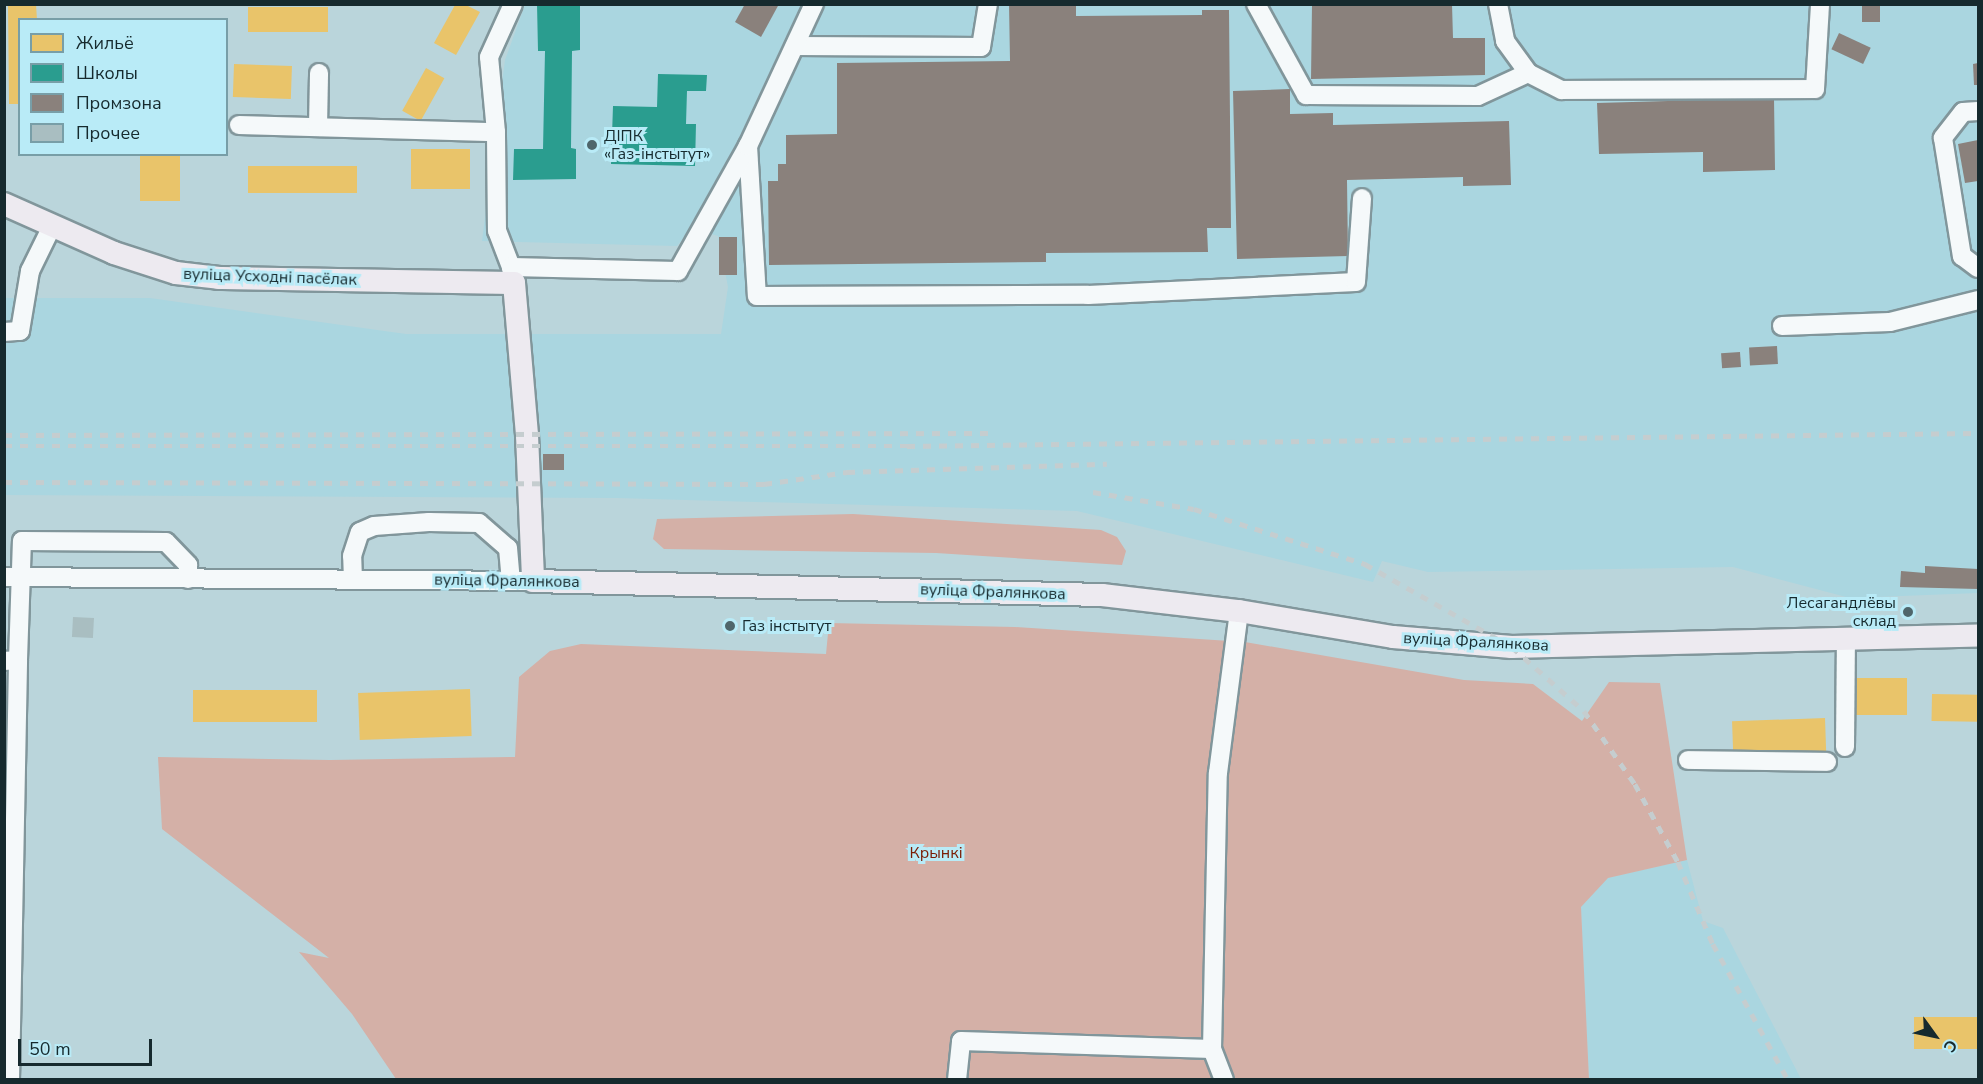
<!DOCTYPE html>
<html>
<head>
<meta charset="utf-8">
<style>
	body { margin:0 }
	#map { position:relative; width:1983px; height:1084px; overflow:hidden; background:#bad5db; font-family:"Nunito Sans",sans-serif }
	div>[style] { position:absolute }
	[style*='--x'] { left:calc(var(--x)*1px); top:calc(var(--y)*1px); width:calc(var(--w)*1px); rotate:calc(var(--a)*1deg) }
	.built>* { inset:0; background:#aad6e0 }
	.green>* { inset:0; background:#d4b0a7 }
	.homes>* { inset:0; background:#e9c46a; transform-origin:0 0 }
	.schools>* { inset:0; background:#2a9d8f }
	.industry>* { inset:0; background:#8a817c; transform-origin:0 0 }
	.building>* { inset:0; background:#a9bec1; transform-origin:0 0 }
	.roads { filter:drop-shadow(2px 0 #81969b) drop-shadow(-2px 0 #81969b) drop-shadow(0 2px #81969b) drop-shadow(0 -2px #81969b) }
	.minor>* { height:18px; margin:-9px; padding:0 9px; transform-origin:9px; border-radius:9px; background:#f5f9fa }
	.major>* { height:22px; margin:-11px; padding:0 11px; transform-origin:11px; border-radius:11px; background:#edeaf0 }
	.rail>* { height:4.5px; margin-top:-2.25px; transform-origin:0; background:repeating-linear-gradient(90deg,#c5cdcf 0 8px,transparent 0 16px) }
	.dots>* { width:16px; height:16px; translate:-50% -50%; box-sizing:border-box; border:3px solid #b9ebf7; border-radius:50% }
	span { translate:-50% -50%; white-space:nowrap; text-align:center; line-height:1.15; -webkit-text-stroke:6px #b9ebf7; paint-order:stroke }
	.poi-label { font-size:16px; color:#162a2e }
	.left { translate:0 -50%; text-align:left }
	.right { translate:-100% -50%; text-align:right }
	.street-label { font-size:16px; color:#162a2e }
	.park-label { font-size:16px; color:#7b1c04 }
	.frame { position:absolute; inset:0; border:6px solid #162a2e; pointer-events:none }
	.legend { position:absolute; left:18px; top:18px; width:210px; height:138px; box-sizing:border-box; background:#b9ebf7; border:2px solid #789ea7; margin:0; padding:8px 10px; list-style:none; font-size:18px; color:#162a2e }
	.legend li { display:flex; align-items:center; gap:12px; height:30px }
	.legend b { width:30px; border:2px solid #789ea7 }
	.north { position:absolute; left:1905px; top:1006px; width:60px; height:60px; -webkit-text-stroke:4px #b9ebf7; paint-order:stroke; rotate:123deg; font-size:16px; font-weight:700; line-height:24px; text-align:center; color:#162a2e }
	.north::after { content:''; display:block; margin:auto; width:21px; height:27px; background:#162a2e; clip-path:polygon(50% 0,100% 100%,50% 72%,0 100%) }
	.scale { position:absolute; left:18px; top:1039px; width:134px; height:27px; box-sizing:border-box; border:3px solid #162a2e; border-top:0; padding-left:8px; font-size:18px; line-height:21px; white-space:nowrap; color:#162a2e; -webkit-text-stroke:4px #b9ebf7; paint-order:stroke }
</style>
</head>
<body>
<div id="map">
	<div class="built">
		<div style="clip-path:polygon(525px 5px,1978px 5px,1978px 593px,1850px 598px,1733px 567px,1428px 572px,1382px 561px,1373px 582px,1077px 511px,617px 498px,5px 495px,4px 298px,150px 298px,406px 334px,721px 334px,728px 287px,718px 236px,692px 228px,677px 246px,482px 241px,505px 60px)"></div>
		<div style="clip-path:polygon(1687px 860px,1703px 921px,1723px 928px,1801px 1079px,1589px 1079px,1581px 907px,1607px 878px)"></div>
	</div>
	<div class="green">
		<div style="clip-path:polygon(853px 514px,1101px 530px,1117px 537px,1126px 551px,1122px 565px,936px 553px,664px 549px,653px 539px,657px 519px)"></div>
		<div style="clip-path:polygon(829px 623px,1015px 627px,1245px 642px,1464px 680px,1533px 684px,1582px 721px,1609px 682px,1660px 683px,1687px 860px,1608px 878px,1581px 907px,1589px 1079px,396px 1079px,352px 1014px,299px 952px,329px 958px,162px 829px,158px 757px,330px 760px,515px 757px,519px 677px,550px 651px,581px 644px,826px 654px)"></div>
	</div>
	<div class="homes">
		<div style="clip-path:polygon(8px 4px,36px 4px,37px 20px,20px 20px,20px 104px,9px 104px)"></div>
		<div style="clip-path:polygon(455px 5px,466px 5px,480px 12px,456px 55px,434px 43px)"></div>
		<div style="left:248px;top:7px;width:80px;height:25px"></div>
		<div style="left:234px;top:64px;width:58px;height:33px;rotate:2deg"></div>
		<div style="left:426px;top:68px;width:21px;height:49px;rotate:29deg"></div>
		<div style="left:411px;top:149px;width:59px;height:40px"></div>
		<div style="left:140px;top:154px;width:40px;height:47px"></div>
		<div style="left:248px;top:166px;width:109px;height:27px"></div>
		<div style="left:1907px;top:678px;width:37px;height:56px;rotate:90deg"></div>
		<div style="left:470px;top:689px;width:47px;height:112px;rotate:88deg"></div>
		<div style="left:193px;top:690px;width:124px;height:32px"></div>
		<div style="left:1932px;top:694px;width:46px;height:27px;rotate:1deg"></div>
		<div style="left:1825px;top:718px;width:34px;height:93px;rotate:88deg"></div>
		<div style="left:1914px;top:1017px;width:64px;height:32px"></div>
	</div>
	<div class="schools">
		<div style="clip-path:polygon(537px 4px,580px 4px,580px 50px,572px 51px,571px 148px,576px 149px,576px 179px,513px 180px,514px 149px,543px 149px,545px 51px,538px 51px)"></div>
		<div style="clip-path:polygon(658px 74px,707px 75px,706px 91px,687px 91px,686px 124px,696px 124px,695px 166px,611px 164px,613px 106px,657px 107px)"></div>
	</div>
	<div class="industry">
		<div style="clip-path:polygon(745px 4px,779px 4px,761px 37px,735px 22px)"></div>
		<div style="clip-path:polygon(1009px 4px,1076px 4px,1076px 16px,1202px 15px,1202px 10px,1229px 10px,1231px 228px,1207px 228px,1208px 252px,1046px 253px,1046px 262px,769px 265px,768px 181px,778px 181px,778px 164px,786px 164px,786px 135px,837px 134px,837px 63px,1010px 61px)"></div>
		<div style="clip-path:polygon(1312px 4px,1452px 4px,1453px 38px,1485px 38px,1485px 75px,1311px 79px)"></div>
		<div style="left:1862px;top:4px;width:18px;height:18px"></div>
		<div style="left:1839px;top:33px;width:35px;height:18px;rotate:25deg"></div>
		<div style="clip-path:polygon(1978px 63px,1978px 85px,1974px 85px,1973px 64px)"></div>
		<div style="clip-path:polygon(1290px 89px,1290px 114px,1333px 113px,1333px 125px,1509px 121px,1511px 185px,1463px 186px,1463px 177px,1347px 180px,1348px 256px,1237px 259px,1233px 91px)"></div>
		<div style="clip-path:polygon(1774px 98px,1775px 170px,1703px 172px,1703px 152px,1599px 154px,1597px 103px)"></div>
		<div style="clip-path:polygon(1978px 140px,1978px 181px,1965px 183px,1958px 144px)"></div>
		<div style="left:719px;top:237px;width:18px;height:38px"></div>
		<div style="left:1777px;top:346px;width:18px;height:28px;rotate:87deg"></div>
		<div style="left:1740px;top:352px;width:15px;height:19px;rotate:86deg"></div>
		<div style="left:543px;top:454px;width:21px;height:16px"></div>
		<div style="clip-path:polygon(1925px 566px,1978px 569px,1978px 589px,1900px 587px,1901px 571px,1925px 573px)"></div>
	</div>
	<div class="building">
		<div style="left:73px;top:617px;width:21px;height:20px;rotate:3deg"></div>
	</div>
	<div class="roads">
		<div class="minor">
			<div style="--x:1256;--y:4;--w:104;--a:61.2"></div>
			<div style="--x:1306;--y:95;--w:172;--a:0.3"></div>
			<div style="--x:1478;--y:96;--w:55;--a:-24.7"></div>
			<div style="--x:1498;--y:4;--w:38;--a:79"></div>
			<div style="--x:1505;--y:41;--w:39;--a:54"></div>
			<div style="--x:1528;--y:73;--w:38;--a:27"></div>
			<div style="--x:1562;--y:90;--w:253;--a:-0.2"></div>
			<div style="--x:1815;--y:89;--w:85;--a:-86.6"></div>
			<div style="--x:795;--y:46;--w:186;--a:0.3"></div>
			<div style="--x:981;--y:47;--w:44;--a:-80.8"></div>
			<div style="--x:1978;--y:111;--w:15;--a:176"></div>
			<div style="--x:1963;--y:112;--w:33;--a:128"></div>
			<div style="--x:1943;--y:138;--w:120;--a:80.9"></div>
			<div style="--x:1962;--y:256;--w:20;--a:37"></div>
			<div style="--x:239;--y:125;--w:257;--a:1.6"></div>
			<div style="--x:318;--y:127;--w:54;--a:-88.9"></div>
			<div style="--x:748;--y:146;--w:150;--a:86.6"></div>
			<div style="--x:757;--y:296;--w:331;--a:-0.2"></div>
			<div style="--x:1088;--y:295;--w:268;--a:-2.8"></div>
			<div style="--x:1356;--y:282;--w:84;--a:-85.9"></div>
			<div style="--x:511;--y:267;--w:39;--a:-111"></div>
			<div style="--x:497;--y:231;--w:99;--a:-90.6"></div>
			<div style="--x:496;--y:132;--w:75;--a:-95.3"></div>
			<div style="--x:489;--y:57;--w:58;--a:-65.6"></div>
			<div style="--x:514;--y:283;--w:16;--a:-101"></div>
			<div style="--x:511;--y:267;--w:167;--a:1.4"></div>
			<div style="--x:678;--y:271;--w:143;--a:-60.8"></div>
			<div style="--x:748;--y:146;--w:157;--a:-65.1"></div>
			<div style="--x:1782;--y:326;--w:108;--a:-2.1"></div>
			<div style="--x:1890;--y:322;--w:91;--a:-14"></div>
			<div style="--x:4;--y:332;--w:16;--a:-4"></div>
			<div style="--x:20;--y:331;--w:61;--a:-80.5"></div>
			<div style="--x:30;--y:271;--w:50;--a:-63.9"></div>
			<div style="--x:4;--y:577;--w:529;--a:0.43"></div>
			<div style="--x:353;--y:580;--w:24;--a:-92"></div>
			<div style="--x:352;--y:556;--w:25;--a:-72"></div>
			<div style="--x:360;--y:532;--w:15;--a:-23"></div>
			<div style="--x:374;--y:526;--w:55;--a:-4.2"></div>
			<div style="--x:429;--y:522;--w:50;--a:1.1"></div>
			<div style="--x:479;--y:523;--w:38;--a:41"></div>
			<div style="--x:508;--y:548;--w:33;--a:85"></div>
			<div style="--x:4;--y:661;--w:14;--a:-4"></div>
			<div style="--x:18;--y:660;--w:119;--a:-88.1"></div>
			<div style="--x:22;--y:541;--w:144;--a:0.4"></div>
			<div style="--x:166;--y:542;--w:32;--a:46"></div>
			<div style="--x:188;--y:565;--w:14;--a:90"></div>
			<div style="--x:1845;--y:747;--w:109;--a:-89.5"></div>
			<div style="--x:1688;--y:760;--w:139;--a:0.8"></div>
			<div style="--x:10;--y:1080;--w:420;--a:-88.9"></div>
			<div style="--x:957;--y:1080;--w:39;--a:-84"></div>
			<div style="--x:961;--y:1041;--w:251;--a:1.8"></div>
			<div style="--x:1224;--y:1080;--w:33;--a:-111"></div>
			<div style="--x:1212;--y:1049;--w:276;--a:-88.8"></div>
			<div style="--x:1218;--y:773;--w:163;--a:-82.6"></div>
		</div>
		<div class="major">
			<div style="--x:4;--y:204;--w:120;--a:24"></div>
			<div style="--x:114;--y:253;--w:65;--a:17.9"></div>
			<div style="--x:176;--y:273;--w:43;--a:6.6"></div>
			<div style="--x:219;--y:278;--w:295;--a:1"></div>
			<div style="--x:514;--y:283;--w:153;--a:85.1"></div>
			<div style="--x:527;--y:435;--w:146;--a:87.6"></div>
			<div style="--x:533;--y:581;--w:569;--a:1.41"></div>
			<div style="--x:1102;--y:595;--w:138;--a:6.7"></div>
			<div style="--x:1239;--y:611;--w:156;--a:9.6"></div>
			<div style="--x:1393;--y:637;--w:119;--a:4.8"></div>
			<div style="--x:1512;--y:647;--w:466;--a:-1.4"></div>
		</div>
	</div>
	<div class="rail">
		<div style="--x:4;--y:435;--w:988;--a:-0.12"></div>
		<div style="--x:4;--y:446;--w:903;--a:0"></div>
		<div style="--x:907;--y:446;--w:1071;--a:-0.7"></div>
		<div style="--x:4;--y:482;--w:760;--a:0.15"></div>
		<div style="--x:764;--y:484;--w:84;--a:-8.2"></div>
		<div style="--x:847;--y:472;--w:260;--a:-1.8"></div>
		<div style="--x:1093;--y:492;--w:102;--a:9.6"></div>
		<div style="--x:1194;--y:509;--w:180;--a:17.8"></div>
		<div style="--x:1365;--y:564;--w:169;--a:29.5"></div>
		<div style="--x:1512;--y:647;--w:96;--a:41.6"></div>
		<div style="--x:1584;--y:711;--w:89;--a:55.1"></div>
		<div style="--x:1635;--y:784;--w:89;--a:61.1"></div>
		<div style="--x:1678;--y:862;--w:89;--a:66.9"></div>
		<div style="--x:1713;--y:944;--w:155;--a:61.1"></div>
	</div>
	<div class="dots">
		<div style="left:592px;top:145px;background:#4f666b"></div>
		<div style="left:1908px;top:612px;background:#4f666b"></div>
		<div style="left:730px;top:626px;background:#4f666b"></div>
	</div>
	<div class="poi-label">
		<span class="left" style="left:604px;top:145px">ДІПК<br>«Газ-інстытут»</span>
		<span class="right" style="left:1896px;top:612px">Лесагандлёвы<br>склад</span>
		<span class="left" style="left:742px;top:626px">Газ інстытут</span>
	</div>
	<div class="street-label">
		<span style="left:270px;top:277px;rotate:2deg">вуліца Усходні пасёлак</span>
		<span style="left:507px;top:581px;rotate:1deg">вуліца Фралянкова</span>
		<span style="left:993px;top:592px;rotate:2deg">вуліца Фралянкова</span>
		<span style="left:1476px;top:642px;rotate:3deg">вуліца Фралянкова</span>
	</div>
	<div class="park-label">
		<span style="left:936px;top:853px">Крынкі</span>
	</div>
	<div class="frame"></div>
	<ul class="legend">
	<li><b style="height:16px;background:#e9c46a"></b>Жильё</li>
	<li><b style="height:16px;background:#2a9d8f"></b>Школы</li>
	<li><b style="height:16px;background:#8a817c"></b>Промзона</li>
	<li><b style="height:16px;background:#a9bec1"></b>Прочее</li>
	</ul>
	<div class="north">С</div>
	<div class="scale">50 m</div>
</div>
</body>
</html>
